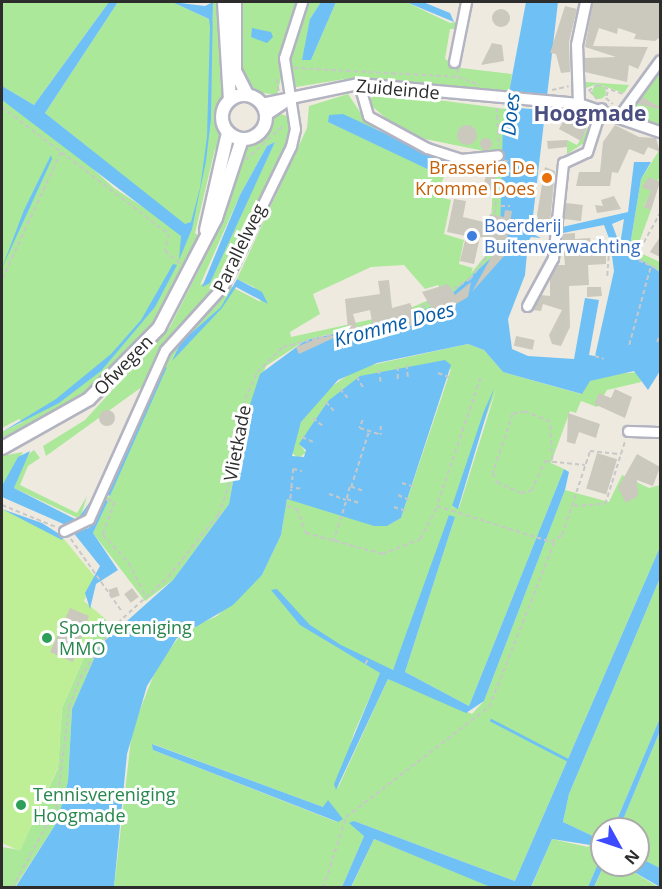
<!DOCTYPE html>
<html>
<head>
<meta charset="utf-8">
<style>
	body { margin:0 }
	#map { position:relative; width:662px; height:889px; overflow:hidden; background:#efeae0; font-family:"Open Sans",sans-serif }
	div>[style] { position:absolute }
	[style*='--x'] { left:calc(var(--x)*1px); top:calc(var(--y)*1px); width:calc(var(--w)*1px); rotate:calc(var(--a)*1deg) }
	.green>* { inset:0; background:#abe89a }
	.round { border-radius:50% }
	.pitch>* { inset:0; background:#beef96 }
	.water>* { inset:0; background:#6fc1f5 }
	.pier>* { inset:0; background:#efeae0; transform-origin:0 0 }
	.stream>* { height:3px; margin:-1.5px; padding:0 1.5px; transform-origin:1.5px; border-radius:1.5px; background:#6fc1f5 }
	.building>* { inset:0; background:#cbc8be; transform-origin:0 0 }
	.path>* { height:1.5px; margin-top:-0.75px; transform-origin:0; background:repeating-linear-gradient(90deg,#c8c8c8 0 4.5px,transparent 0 7.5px) }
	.roads { filter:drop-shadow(2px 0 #b3b4c1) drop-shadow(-2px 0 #b3b4c1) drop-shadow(0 2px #b3b4c1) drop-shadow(0 -2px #b3b4c1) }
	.minor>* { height:9px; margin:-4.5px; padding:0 4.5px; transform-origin:4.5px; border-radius:4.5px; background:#fff }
	.tertiary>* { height:10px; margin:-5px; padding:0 5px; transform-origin:5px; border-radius:5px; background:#fff }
	.secondary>* { height:12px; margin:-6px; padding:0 6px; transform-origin:6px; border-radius:6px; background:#fff }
	.secondary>.ring { margin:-6px; padding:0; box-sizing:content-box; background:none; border:12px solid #fff; border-radius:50% }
	.dots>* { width:16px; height:16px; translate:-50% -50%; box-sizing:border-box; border:3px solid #fff; border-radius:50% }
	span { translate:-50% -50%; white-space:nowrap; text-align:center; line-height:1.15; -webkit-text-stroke:6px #fff; paint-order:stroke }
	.street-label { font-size:18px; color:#2d2d2d }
	.food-label { font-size:18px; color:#c56008 }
	.right { translate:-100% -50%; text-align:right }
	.shop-label { font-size:18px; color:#366cbe }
	.left { translate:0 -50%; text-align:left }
	.leisure-label { font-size:18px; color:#27864d }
	.water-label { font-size:20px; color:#075da8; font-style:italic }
	.quarter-label { font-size:21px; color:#4a4e81; font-weight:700 }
	.frame { position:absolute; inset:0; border:3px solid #2d2d2d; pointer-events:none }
	.north { position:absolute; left:590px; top:817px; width:60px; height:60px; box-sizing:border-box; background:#fff; border:2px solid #ababab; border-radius:50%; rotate:130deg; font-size:16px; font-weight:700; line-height:24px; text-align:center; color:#2d2d2d }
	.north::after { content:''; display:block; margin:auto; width:21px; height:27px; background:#3d4aff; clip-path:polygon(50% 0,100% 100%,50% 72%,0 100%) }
</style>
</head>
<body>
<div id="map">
	<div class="green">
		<div style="clip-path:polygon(2px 2px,109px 2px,34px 105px,2px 86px)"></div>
		<div style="clip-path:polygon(118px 2px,172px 2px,213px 21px,213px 2px,222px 2px,216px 10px,223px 25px,225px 95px,218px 120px,224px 139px,221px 150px,215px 149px,195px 233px,199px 236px,156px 323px,88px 395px,2px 440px,2px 432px,23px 422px,19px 419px,2px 428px,2px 100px,62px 141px,114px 188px,149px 211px,185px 225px,45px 113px)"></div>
		<div style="clip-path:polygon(239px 2px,299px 2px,277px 95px,248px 91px,239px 75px)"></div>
		<div style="clip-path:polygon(308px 2px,321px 2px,310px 19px,311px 60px,336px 2px,406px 2px,450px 23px,460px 21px,459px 29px,450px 29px,445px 59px,461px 68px,512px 74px,509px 94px,345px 79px,296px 87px,289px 59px)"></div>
		<div style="clip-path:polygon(660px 71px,660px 126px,638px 117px,634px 105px)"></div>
		<div style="clip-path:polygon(585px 82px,629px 85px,624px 93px,597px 84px,586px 88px)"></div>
		<div class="round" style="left:592px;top:85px;width:14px;height:14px"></div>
		<div style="clip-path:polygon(evenodd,378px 92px,506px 109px,500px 232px,492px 257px,468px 284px,425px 311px,306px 340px,266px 366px,243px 426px,229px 504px,173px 580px,145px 601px,93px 533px,108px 501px,103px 499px,110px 496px,168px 351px,228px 285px,261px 302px,254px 287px,237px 279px,307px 128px,309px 106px,348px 94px,366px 121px,378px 129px,328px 122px,445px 175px,435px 196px,451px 200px,444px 234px,464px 240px,459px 264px,473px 268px,471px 273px,490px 250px,494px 153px,425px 139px,388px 120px,367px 102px,378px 92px,404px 265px,425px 289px,438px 285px,443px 294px,396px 314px,291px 337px,290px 332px,320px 314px,313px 294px,371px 267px,404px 265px)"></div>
		<div style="clip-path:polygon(evenodd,277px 113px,290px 117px,290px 140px,214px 293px,172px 335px,146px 384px,46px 456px,43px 446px,85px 420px,170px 327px,211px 246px,245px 143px,261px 135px,277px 113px,275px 142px,209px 280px,200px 285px,240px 195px,267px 146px,275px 142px)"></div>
		<div style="clip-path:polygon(590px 124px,587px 141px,567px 154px,567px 140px,577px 145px)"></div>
		<div style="clip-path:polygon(660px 149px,660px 177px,644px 206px,651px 210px,636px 251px,660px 262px,660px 272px,629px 252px,641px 179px)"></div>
		<div style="clip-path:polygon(evenodd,468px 344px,484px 350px,503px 372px,581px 394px,589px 381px,615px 374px,639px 372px,641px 382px,607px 390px,597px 407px,581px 401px,576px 413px,570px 411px,551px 463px,564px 469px,469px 706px,405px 672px,455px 517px,393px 670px,395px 681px,472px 714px,484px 701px,565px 490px,609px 502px,622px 475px,649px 488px,660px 485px,660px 547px,515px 881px,354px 821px,364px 836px,342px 887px,114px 888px,132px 730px,158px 664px,184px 631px,217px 616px,262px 575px,281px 535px,287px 499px,387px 526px,401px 518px,451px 369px,328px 401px,300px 444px,306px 453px,298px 458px,291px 452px,301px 422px,328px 389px,358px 368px,468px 344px,496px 390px,459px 508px,452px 507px,496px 390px,468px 344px,380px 674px,388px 679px,337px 790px,354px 733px,380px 674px,468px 344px,153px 744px,331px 810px,341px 816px,337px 822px,153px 750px,153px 744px)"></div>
		<div style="clip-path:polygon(34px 450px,40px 458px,28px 466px,20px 485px,77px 513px,87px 496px,80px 519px,14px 488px,26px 456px)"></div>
		<div style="clip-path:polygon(23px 452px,7px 482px,2px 486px,2px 456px)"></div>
		<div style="clip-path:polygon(660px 578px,660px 718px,613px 829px,602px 829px,602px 854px,588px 887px,531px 888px,552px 839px,588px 847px,597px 838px,563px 822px,569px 794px)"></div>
		<div style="clip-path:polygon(102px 616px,115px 629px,100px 645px,72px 709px,68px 781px,57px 822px,15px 887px,2px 887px,2px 847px,20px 850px,58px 768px,62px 708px)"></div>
		<div style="clip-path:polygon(660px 731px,660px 868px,638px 857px,638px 829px,619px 829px)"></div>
		<div style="clip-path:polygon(374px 839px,493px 887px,351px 888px)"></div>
		<div style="clip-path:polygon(604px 865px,622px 865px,658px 887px,594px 888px)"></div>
	</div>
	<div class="pitch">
		<div style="clip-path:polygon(2px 509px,64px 539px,95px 577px,84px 601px,102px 616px,62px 708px,58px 767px,20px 851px,2px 843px)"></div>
	</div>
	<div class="water">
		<div style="clip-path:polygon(109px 2px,118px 2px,45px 113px,185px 224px,191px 222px,200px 188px,207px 137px,210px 27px,209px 19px,172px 2px,205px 6px,213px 2px,211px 119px,206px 161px,192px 229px,179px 260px,181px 236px,2px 100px,2px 86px,34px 105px)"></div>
		<div style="clip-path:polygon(321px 2px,336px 2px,311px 60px,302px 60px,310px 19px)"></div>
		<div style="clip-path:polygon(406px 2px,423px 2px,450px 13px,454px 22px)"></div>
		<div style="clip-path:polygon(evenodd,526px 2px,558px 2px,531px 233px,541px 238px,531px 237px,528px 242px,525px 275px,508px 319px,512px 349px,528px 356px,574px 359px,585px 298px,599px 300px,589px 355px,595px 356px,614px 271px,610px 241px,604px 225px,563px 233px,562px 227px,628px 212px,634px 162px,651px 162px,641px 179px,629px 252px,660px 272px,660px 371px,648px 390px,634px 371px,590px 381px,582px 394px,503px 372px,484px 350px,468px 344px,377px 363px,338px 380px,301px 422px,292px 456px,304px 457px,306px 450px,299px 444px,328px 401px,360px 376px,445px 360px,451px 365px,401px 518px,387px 526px,374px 526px,287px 499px,281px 535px,262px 575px,233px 605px,177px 638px,147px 686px,127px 754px,114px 887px,15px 888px,57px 822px,68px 781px,72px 709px,100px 645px,173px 580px,229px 504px,243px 426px,260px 374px,306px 340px,401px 319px,443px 302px,492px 257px,500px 232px,503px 124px,526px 2px,624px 219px,620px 245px,612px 224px,624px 219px)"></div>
		<div style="clip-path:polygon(252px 28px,271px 32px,273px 37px,267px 43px,251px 37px)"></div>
		<div style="clip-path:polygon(343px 114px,447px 162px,450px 170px,438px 174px,328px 122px,329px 115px)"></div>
		<div style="clip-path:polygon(275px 142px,210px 283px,202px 287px,240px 195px,267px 146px)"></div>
		<div style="clip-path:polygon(51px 155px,52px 159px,2px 268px,24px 210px)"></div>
		<div style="clip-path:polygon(173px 264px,177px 265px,155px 307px,101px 371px,59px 403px,2px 432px,56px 399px,111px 354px,141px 320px)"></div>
		<div style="clip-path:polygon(237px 279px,262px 292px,268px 304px,236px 287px,222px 308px,172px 361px,181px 342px,221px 307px)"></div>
		<div style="clip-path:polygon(167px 367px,110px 496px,106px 494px,160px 370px)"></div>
		<div style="clip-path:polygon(494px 389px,458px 509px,452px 506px,484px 411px)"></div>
		<div style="clip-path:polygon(30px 451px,14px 488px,77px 520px,92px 499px,79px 524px,81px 530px,89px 528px,103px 499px,108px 501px,93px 533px,118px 570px,96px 584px,90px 609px,85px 593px,100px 566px,68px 526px,2px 497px,2px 486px,18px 457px)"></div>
		<div style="clip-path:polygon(564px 469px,569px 472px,565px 490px,484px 701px,466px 713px,388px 679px,336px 790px,334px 784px,380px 673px,300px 625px,271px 590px,277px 589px,310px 625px,341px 645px,393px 670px,449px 515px,455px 517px,405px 672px,469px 706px)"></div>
		<div style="clip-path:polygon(2px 509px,42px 523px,64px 537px,62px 540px)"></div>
		<div style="clip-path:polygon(660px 547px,660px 578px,569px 794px,563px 822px,597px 838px,597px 846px,552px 839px,531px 887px,493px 888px,374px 839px,351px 887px,342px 887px,364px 836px,349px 823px,354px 821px,515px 881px)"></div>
		<div style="clip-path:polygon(660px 718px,660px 731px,619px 829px,613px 829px)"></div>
		<div style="clip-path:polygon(152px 744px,323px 807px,328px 800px,343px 819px,338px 822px,153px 750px)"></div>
		<div style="clip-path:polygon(602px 854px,604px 865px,594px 887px,588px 887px)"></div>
		<div style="clip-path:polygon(638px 857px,660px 868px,660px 887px,622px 865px,638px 865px)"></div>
	</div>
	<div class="pier">
		<div style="left:508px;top:91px;width:42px;height:16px;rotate:5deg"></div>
	</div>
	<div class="stream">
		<div style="--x:491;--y:720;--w:85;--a:27.5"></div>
	</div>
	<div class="building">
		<div style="clip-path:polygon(593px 2px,660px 2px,660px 37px,655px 41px,634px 39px,636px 34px,618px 28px,617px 34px,599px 28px,593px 46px,648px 47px,638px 69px,629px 65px,627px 82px,585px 72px,585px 58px,616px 57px,585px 47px)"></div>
		<div style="clip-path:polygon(565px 6px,577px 9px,569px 42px,570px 72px,561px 73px,556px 54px,550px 53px)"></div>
		<div class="round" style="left:492px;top:9px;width:18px;height:18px"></div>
		<div style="clip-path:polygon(492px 43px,502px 45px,504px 61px,481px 65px)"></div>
		<div style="clip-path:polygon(642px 97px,660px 107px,659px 109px,638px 104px)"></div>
		<div style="clip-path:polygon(566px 116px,589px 123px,581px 141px,559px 129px)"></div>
		<div class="round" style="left:457px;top:125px;width:20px;height:20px"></div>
		<div style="clip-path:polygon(615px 125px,639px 137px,656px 138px,660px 152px,648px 147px,644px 155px,629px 149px,618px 173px,612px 172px,610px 186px,576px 186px,579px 172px,600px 172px,603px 142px)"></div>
		<div class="round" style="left:480px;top:138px;width:12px;height:12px"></div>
		<div style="clip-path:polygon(567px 140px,567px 147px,548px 149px,547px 141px)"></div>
		<div style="clip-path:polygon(545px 167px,555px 171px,549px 233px,541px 232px,537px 215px)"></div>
		<div style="left:486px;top:174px;width:10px;height:15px;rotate:11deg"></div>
		<div style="clip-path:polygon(649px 177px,660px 182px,651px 210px,644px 207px,651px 191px,642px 187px)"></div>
		<div style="clip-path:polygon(614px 196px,621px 209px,597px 213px,595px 205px,603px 206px,601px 200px)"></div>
		<div style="clip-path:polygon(454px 199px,466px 201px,463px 217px,488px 223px,490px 214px,504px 217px,505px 210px,512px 211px,504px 256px,472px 292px,500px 241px,480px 237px,474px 264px,460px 261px,466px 236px,447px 232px)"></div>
		<div style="left:566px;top:203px;width:17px;height:16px;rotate:7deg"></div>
		<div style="clip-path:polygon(575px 233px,575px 239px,590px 238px,591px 250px,606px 250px,606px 264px,588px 265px,589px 285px,569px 286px,570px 327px,561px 346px,552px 344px,549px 335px,562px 310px,543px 304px,541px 311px,532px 310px,541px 295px,550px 296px,550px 278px,558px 265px,565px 265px,562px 234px)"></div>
		<div style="clip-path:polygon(660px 237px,660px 257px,650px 252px)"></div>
		<div style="clip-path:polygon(evenodd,389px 280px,392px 308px,410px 303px,417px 318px,432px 309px,422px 292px,448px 284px,455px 295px,471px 282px,468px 297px,424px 323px,349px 339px,345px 299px,380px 294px,378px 281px,389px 280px,370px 310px,373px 328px,358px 331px,353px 314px,370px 310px)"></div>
		<div style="clip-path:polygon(587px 287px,601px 287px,602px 296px,587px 297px)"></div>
		<div style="clip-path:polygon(342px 334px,299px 354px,296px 347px,319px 338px)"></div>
		<div style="left:516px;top:336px;width:19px;height:10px;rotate:12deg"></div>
		<div style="clip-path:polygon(615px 389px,632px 397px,625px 418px,594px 404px,599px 393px,611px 398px)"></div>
		<div class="round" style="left:99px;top:410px;width:16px;height:16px"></div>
		<div style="clip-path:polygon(568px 413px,600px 424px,596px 438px,579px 432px,575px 444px,567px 442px)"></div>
		<div style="left:597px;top:453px;width:21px;height:37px;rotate:17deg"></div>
		<div style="clip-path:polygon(637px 454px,660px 467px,653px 486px,637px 480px,638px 496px,626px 503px,618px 488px)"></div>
		<div style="left:117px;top:587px;width:9px;height:9px;rotate:72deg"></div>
		<div style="left:132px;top:588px;width:11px;height:10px;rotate:52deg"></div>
		<div style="clip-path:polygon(70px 608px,89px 616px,73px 662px,50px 652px)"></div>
	</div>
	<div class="path">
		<div style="--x:294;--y:68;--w:164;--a:3.1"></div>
		<div style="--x:458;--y:69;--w:8;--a:90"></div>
		<div style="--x:458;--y:77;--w:23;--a:20"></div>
		<div style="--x:277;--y:79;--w:13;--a:81"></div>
		<div style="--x:552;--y:90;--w:17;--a:-13"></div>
		<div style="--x:588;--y:91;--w:11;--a:-34"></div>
		<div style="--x:597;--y:85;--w:28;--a:19"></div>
		<div style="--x:590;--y:91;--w:11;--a:49"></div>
		<div style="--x:608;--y:92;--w:6;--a:108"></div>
		<div style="--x:606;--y:98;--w:9;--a:41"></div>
		<div style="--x:2;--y:107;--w:210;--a:37.3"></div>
		<div style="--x:169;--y:234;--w:17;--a:103"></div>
		<div style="--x:165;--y:251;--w:21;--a:39"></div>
		<div style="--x:497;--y:108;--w:39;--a:87"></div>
		<div style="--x:245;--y:160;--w:52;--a:-41.9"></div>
		<div style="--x:504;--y:161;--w:11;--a:5"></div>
		<div style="--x:500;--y:170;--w:15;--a:4"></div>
		<div style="--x:501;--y:186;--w:10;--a:6"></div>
		<div style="--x:500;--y:196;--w:10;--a:0"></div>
		<div style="--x:500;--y:206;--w:10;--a:0"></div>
		<div style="--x:640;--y:249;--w:41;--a:-60.9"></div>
		<div style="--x:632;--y:257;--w:31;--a:25"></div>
		<div style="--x:607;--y:276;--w:26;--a:-86"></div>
		<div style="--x:609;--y:250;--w:13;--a:-39"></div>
		<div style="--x:2;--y:279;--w:140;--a:-65.1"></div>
		<div style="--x:657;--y:342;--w:9;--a:-69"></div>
		<div style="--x:629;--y:345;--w:83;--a:-74.6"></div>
		<div style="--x:595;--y:356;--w:9;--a:18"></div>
		<div style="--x:407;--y:365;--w:12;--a:85"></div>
		<div style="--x:398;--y:367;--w:13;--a:90"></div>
		<div style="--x:379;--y:370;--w:12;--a:81"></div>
		<div style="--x:438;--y:373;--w:14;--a:21"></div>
		<div style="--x:357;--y:377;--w:12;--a:59"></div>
		<div style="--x:481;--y:378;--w:135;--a:109"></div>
		<div style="--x:437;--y:506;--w:120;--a:17.5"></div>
		<div style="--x:551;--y:542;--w:13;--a:-32"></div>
		<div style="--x:562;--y:535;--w:89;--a:-71.6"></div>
		<div style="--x:590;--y:451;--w:31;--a:6"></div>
		<div style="--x:340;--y:389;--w:12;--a:48"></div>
		<div style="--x:326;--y:402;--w:12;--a:48"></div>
		<div style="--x:313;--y:418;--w:13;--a:39"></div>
		<div style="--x:363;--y:420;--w:9;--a:111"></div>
		<div style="--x:360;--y:428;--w:20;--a:18"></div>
		<div style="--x:381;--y:426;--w:9;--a:90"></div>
		<div style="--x:302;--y:437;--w:12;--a:24"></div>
		<div style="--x:552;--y:460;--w:38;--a:-93"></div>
		<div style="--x:550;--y:422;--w:27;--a:-158"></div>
		<div style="--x:525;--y:412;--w:12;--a:171"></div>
		<div style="--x:513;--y:414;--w:62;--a:108.7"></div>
		<div style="--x:493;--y:473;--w:10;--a:66"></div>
		<div style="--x:497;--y:482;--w:26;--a:25"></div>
		<div style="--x:521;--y:493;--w:10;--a:-11"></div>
		<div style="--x:531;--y:491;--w:33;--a:-65"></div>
		<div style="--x:545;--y:461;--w:40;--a:5.7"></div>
		<div style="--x:402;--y:483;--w:14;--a:17"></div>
		<div style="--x:350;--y:487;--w:12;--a:104"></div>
		<div style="--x:347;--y:499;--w:13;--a:18"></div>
		<div style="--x:300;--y:489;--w:9;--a:-174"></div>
		<div style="--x:291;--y:488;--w:19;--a:-84"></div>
		<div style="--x:293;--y:469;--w:9;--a:13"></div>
		<div style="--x:362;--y:491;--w:12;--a:-160"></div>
		<div style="--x:351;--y:487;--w:59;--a:-72.2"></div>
		<div style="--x:329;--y:494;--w:18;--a:19"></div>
		<div style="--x:398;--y:495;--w:13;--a:23"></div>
		<div style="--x:108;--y:499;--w:8;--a:23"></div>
		<div style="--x:115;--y:502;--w:35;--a:110"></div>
		<div style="--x:103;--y:535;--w:38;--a:47"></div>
		<div style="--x:129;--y:563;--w:35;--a:63"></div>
		<div style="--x:290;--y:499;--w:10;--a:-84"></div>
		<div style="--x:2;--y:505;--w:58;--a:22.2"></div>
		<div style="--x:287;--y:506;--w:10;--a:17"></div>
		<div style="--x:297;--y:509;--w:26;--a:69"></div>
		<div style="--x:306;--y:533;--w:79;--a:15.4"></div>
		<div style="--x:382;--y:554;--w:41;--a:-21.5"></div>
		<div style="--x:420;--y:539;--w:36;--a:-62"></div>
		<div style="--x:574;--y:506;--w:31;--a:-4"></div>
		<div style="--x:605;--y:504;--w:66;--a:-72.4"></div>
		<div style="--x:394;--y:507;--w:13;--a:18"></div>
		<div style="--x:71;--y:539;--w:90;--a:54.9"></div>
		<div style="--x:333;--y:542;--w:43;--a:-72.4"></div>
		<div style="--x:365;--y:664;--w:6;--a:-59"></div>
		<div style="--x:12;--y:888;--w:91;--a:-61.2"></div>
		<div style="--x:56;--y:808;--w:102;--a:-82.7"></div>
		<div style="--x:69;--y:707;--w:31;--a:-69"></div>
		<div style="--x:80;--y:678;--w:59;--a:-57.4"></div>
		<div style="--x:112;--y:628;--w:76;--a:-42.3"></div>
		<div style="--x:168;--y:577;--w:80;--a:-51.1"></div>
		<div style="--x:218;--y:515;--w:45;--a:-70.3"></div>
		<div style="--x:233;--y:473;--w:75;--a:-80.8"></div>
		<div style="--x:245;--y:399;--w:30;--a:-66"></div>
		<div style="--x:257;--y:372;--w:36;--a:-44"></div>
		<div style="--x:283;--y:347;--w:129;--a:-14.4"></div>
		<div style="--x:408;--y:315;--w:72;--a:-30.1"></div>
		<div style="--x:470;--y:279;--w:35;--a:-53"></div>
		<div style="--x:491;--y:251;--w:87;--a:-84.7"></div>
		<div style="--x:323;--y:888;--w:75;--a:-72.1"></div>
		<div style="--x:346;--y:817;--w:180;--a:-37.6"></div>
		<div style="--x:489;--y:707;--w:180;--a:-68.4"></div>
	</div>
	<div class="roads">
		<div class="minor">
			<div style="--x:454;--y:62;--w:61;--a:-78.7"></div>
			<div style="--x:359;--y:84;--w:33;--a:74"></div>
			<div style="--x:368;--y:116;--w:67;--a:28.5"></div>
			<div style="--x:427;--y:148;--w:36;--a:18"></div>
			<div style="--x:461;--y:159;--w:37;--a:-6"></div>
			<div style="--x:619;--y:116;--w:69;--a:-53.8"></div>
			<div style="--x:527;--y:306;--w:55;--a:-61.6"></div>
			<div style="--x:553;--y:258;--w:96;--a:-84"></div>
			<div style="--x:563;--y:163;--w:26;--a:-25"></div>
			<div style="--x:587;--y:152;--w:46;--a:-72.3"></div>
			<div style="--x:628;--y:431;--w:32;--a:2"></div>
			<div style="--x:64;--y:531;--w:28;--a:-26"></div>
			<div style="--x:89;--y:519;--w:185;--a:-65.8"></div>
			<div style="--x:165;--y:350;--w:86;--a:-47.8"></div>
			<div style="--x:223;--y:286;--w:156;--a:-64.1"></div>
			<div style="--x:291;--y:146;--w:17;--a:-77"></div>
			<div style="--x:295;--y:129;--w:72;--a:-98.8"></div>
			<div style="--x:284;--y:58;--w:59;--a:-72.2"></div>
		</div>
		<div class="tertiary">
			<div style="--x:262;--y:104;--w:99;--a:-11.7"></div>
			<div style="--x:359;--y:84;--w:221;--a:5.2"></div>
			<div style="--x:579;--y:104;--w:86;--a:19.1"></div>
			<div style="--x:579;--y:104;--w:59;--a:-91.9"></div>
			<div style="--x:577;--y:45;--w:44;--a:-78.2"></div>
			<div style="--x:266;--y:115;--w:29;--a:-34"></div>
		</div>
		<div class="secondary">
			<div style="--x:224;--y:2;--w:98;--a:86.5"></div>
			<div style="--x:235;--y:2;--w:69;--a:90"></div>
			<div style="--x:235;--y:71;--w:27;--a:63"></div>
			<div class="ring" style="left:222px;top:95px;width:32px;height:32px"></div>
			<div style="--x:206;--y:230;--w:100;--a:-77.3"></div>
			<div style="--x:2;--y:448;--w:100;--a:-29.4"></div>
			<div style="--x:89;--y:399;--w:100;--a:-45.4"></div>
			<div style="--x:159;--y:328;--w:124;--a:-62.6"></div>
			<div style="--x:216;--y:218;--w:83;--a:-71.8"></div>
		</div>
	</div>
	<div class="dots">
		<div style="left:547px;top:178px;background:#e8710a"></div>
		<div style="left:472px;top:236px;background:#3f7fe0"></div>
		<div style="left:47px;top:638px;background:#2e9e5b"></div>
		<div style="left:21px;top:805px;background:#2e9e5b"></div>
	</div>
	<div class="street-label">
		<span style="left:398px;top:89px;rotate:5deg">Zuideinde</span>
		<span style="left:239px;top:248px;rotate:-64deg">Parallelweg</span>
		<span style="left:123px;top:365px;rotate:-46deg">Ofwegen</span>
		<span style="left:237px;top:443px;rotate:-79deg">Vlietkade</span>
	</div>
	<div class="food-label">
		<span class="right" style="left:535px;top:178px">Brasserie De<br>Kromme Does</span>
	</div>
	<div class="shop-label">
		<span class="left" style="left:484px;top:236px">Boerderij<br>Buitenverwachting</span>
	</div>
	<div class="leisure-label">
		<span class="left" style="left:59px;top:638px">Sportvereniging<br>MMO</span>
		<span class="left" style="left:33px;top:805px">Tennisvereniging<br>Hoogmade</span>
	</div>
	<div class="water-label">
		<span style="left:510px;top:114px;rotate:-84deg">Does</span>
		<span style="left:394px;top:324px;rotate:-15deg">Kromme Does</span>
	</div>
	<div class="quarter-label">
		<span style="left:590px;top:113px">Hoogmade</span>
	</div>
	<div class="frame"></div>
	<div class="north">N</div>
</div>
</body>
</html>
